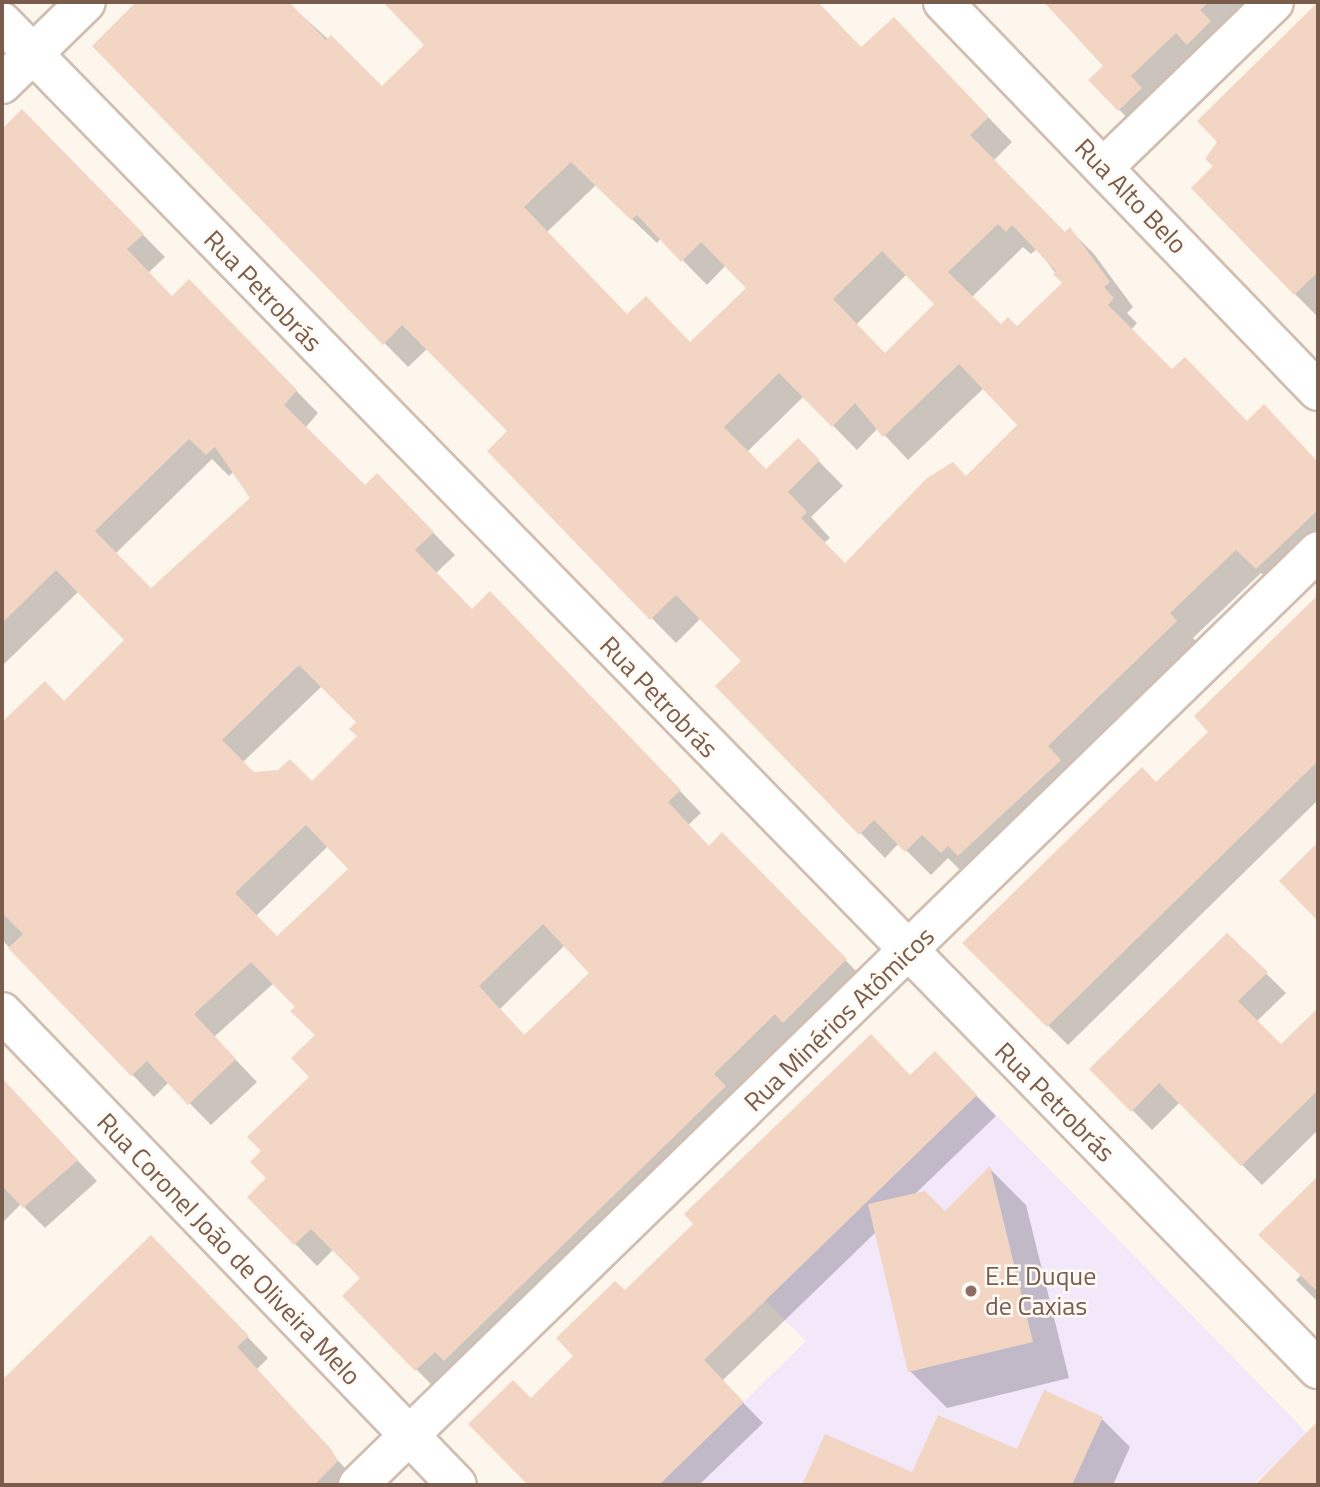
<!DOCTYPE html>
<html>
<head>
<meta charset="utf-8">
<style>
	body { margin:0 }
	#map { position:relative; width:1320px; height:1487px; overflow:hidden; background:#fdf6ec; font-family:"Titillium Web",sans-serif }
	div>[style] { position:absolute }
	[style*='--x'] { left:calc(var(--x)*1px); top:calc(var(--y)*1px); width:calc(var(--w)*1px); rotate:calc(var(--a)*1deg) }
	.education>* { inset:0; background:#f3e8fa }
	.shadow>* { inset:0; background:#0003 }
	.building>* { inset:0; background:#f3d5c3 }
	.roads { filter:drop-shadow(2px 0 #d1beb0) drop-shadow(-2px 0 #d1beb0) drop-shadow(0 2px #d1beb0) drop-shadow(0 -2px #d1beb0) }
	.minor>* { height:38px; margin:-19px; padding:0 19px; transform-origin:19px; border-radius:19px; background:#fff }
	.dots>* { width:19px; height:19px; translate:-50% -50%; box-sizing:border-box; border:4px solid #fffaf3; border-radius:50% }
	span { translate:-50% -50%; white-space:nowrap; text-align:center; line-height:1.15; -webkit-text-stroke:5px #fffaf3; paint-order:stroke }
	.street-label { font-size:26px; color:#7a5c4d }
	.education-label { font-size:26px; color:#785e54 }
	.left { translate:0 -50%; text-align:left }
	.frame { position:absolute; inset:0; border:4px solid #7a5c4d; pointer-events:none }
</style>
</head>
<body>
<div id="map">
	<div class="education">
		<div style="clip-path:polygon(977px 1095px,1307px 1433px,1253px 1485px,659px 1485px,806px 1341px,765px 1300px)"></div>
	</div>
	<div class="shadow">
		<div style="clip-path:polygon(evenodd,139px 2px,287px 2px,382px 88px,426px 45px,395px 12px,406px 2px,816px 2px,862px 49px,918px 44px,1012px 142px,993px 161px,1065px 234px,1070px 230px,1094px 254px,1133px 307px,1127px 313px,1137px 323px,1131px 330px,1172px 372px,1247px 423px,1288px 431px,1318px 463px,1318px 554px,1281px 592px,1261px 573px,1193px 638px,1200px 646px,966px 876px,948px 858px,931px 875px,899px 843px,885px 858px,717px 686px,743px 661px,701px 618px,676px 643px,489px 451px,510px 431px,428px 348px,408px 367px,94px 46px,139px 2px,596px 185px,657px 243px,661px 238px,707px 285px,726px 265px,749px 288px,690px 344px,628px 316px,547px 232px,596px 185px,139px 2px,1023px 247px,1031px 254px,1037px 249px,1064px 284px,1018px 329px,1001px 327px,971px 298px,1023px 247px,139px 2px,907px 274px,936px 304px,886px 355px,856px 325px,907px 274px,139px 2px,984px 388px,1019px 425px,966px 478px,845px 565px,824px 543px,830px 538px,811px 517px,843px 486px,798px 440px,766px 471px,747px 452px,804px 396px,857px 450px,878px 428px,908px 460px,984px 388px)"></div>
		<div style="clip-path:polygon(1044px 2px,1285px 2px,1146px 137px,1090px 80px,1105px 66px)"></div>
		<div style="clip-path:polygon(1318px 3px,1318px 317px,1295px 294px,1215px 166px,1219px 141px,1199px 121px)"></div>
		<div style="clip-path:polygon(evenodd,22px 112px,165px 257px,148px 273px,173px 298px,189px 281px,318px 413px,305px 428px,365px 487px,377px 475px,455px 555px,436px 573px,472px 611px,512px 615px,701px 813px,688px 825px,709px 847px,722px 835px,867px 982px,438px 1391px,416px 1369px,363px 1278px,334px 1249px,317px 1266px,249px 1197px,268px 1178px,263px 1151px,312px 1077px,318px 1035px,297px 1007px,274px 983px,214px 1037px,257px 1082px,211px 1125px,169px 1082px,154px 1097px,2px 940px,2px 718px,5px 722px,65px 703px,127px 640px,79px 591px,2px 666px,2px 131px,22px 112px,212px 459px,229px 476px,234px 471px,253px 498px,151px 590px,115px 554px,212px 459px,22px 112px,322px 686px,358px 722px,360px 736px,312px 783px,264px 785px,242px 763px,322px 686px,22px 112px,328px 846px,350px 869px,278px 938px,256px 916px,328px 846px,22px 112px,565px 945px,592px 973px,525px 1036px,500px 1009px,565px 945px)"></div>
		<div style="clip-path:polygon(1318px 597px,1318px 800px,1068px 1045px,965px 943px,1157px 784px,1211px 732px,1196px 716px)"></div>
		<div style="clip-path:polygon(1227px 935px,1286px 993px,1256px 1022px,1281px 1047px,1318px 1010px,1318px 1130px,1262px 1185px,1180px 1102px,1152px 1130px,1092px 1069px)"></div>
		<div style="clip-path:polygon(954px 1073px,996px 1116px,914px 1195px,945px 1213px,990px 1169px,1026px 1205px,1069px 1378px,947px 1408px,910px 1371px,876px 1232px,722px 1381px,763px 1423px,699px 1485px,530px 1485px,470px 1424px,531px 1400px,575px 1356px,625px 1293px,911px 1077px)"></div>
		<div style="clip-path:polygon(2px 1080px,97px 1181px,45px 1228px,21px 1204px,2px 1223px)"></div>
		<div style="clip-path:polygon(1318px 1178px,1318px 1302px,1296px 1280px,1301px 1275px,1261px 1235px)"></div>
		<div style="clip-path:polygon(151px 1238px,268px 1358px,257px 1369px,358px 1483px,355px 1485px,2px 1485px,2px 1382px)"></div>
		<div style="clip-path:polygon(1102px 1419px,1130px 1447px,1113px 1485px,804px 1485px,826px 1436px,913px 1474px,1018px 1451px)"></div>
		<div style="clip-path:polygon(1307px 1436px,1318px 1447px,1318px 1485px,1256px 1485px)"></div>
	</div>
	<div class="building">
		<div style="clip-path:polygon(evenodd,136px 2px,289px 2px,326px 40px,331px 35px,382px 86px,424px 45px,383px 2px,818px 2px,861px 47px,894px 17px,989px 117px,970px 135px,1065px 232px,1070px 227px,1110px 282px,1104px 287px,1114px 298px,1108px 305px,1172px 369px,1185px 357px,1247px 421px,1264px 404px,1318px 462px,1318px 510px,1256px 569px,1236px 550px,1170px 613px,1177px 621px,1048px 746px,1061px 760px,958px 856px,948px 846px,941px 853px,922px 835px,905px 852px,874px 820px,859px 835px,715px 686px,741px 661px,676px 595px,650px 620px,487px 451px,507px 431px,402px 325px,383px 345px,92px 46px,136px 2px,571px 162px,631px 220px,637px 215px,681px 262px,701px 242px,746px 288px,690px 342px,646px 296px,627px 314px,524px 207px,571px 162px,136px 2px,998px 224px,1006px 232px,1012px 225px,1056px 271px,1053px 274px,1062px 283px,1017px 326px,1008px 317px,1001px 324px,948px 272px,998px 224px,136px 2px,882px 251px,934px 304px,885px 353px,833px 299px,882px 251px,136px 2px,959px 364px,1017px 425px,966px 476px,953px 462px,927px 478px,845px 563px,801px 518px,807px 512px,788px 492px,820px 460px,798px 438px,766px 469px,724px 427px,779px 373px,832px 427px,855px 403px,883px 437px,959px 364px)"></div>
		<div style="clip-path:polygon(1044px 2px,1209px 2px,1200px 10px,1211px 21px,1187px 45px,1176px 33px,1131px 76px,1142px 88px,1118px 111px,1088px 80px,1103px 66px)"></div>
		<div style="clip-path:polygon(1318px 2px,1318px 272px,1294px 295px,1191px 188px,1213px 166px,1205px 159px,1217px 142px,1197px 121px)"></div>
		<div style="clip-path:polygon(evenodd,22px 109px,144px 234px,127px 249px,172px 296px,189px 279px,297px 390px,284px 405px,365px 485px,377px 473px,434px 532px,415px 550px,472px 609px,490px 591px,681px 790px,668px 802px,709px 846px,722px 832px,847px 959px,783px 1023px,775px 1014px,714px 1074px,726px 1086px,444px 1361px,435px 1352px,415px 1371px,342px 1296px,360px 1278px,311px 1229px,294px 1245px,247px 1197px,266px 1178px,250px 1162px,261px 1151px,247px 1137px,309px 1077px,291px 1058px,315px 1035px,290px 1011px,295px 1007px,251px 962px,194px 1014px,236px 1059px,188px 1105px,147px 1061px,131px 1076px,8px 948px,23px 934px,2px 913px,2px 722px,45px 681px,64px 701px,124px 640px,56px 570px,2px 623px,2px 129px,22px 109px,189px 439px,206px 455px,215px 447px,250px 498px,151px 588px,95px 531px,189px 439px,22px 109px,299px 665px,356px 722px,349px 729px,357px 736px,312px 781px,290px 759px,278px 770px,254px 772px,222px 740px,299px 665px,22px 109px,306px 825px,348px 869px,277px 936px,235px 893px,306px 825px,22px 109px,543px 924px,589px 973px,524px 1035px,479px 986px,543px 924px)"></div>
		<div style="clip-path:polygon(1318px 595px,1318px 761px,1047px 1027px,962px 943px,1142px 767px,1156px 782px,1208px 732px,1194px 716px)"></div>
		<div style="clip-path:polygon(1318px 842px,1318px 921px,1279px 881px)"></div>
		<div style="clip-path:polygon(1227px 933px,1268px 972px,1238px 1001px,1281px 1044px,1318px 1008px,1318px 1090px,1241px 1166px,1159px 1083px,1131px 1112px,1089px 1069px)"></div>
		<div style="clip-path:polygon(871px 1034px,910px 1075px,935px 1051px,977px 1095px,704px 1360px,744px 1402px,659px 1485px,528px 1485px,468px 1424px,513px 1380px,531px 1398px,573px 1356px,556px 1338px,615px 1281px,625px 1290px,693px 1224px,684px 1214px)"></div>
		<div style="clip-path:polygon(2px 1078px,78px 1160px,23px 1208px,2px 1186px)"></div>
		<div style="clip-path:polygon(990px 1166px,1033px 1342px,908px 1372px,868px 1204px,925px 1191px,945px 1211px)"></div>
		<div style="clip-path:polygon(1318px 1176px,1318px 1292px,1258px 1235px)"></div>
		<div style="clip-path:polygon(151px 1235px,249px 1336px,237px 1347px,331px 1449px,338px 1461px,314px 1485px,2px 1485px,2px 1380px)"></div>
		<div style="clip-path:polygon(1044px 1390px,1103px 1417px,1072px 1485px,802px 1485px,825px 1434px,912px 1472px,938px 1415px,1017px 1449px)"></div>
		<div style="clip-path:polygon(1318px 1421px,1318px 1485px,1255px 1485px)"></div>
	</div>
	<div class="roads">
		<div class="minor">
			<div style="--x:943;--y:2;--w:540;--a:46.05"></div>
			<div style="--x:2;--y:22;--w:1883;--a:45.67"></div>
			<div style="--x:2;--y:84;--w:117;--a:-44.3"></div>
			<div style="--x:1103;--y:168;--w:238;--a:-44.1"></div>
			<div style="--x:2;--y:1012;--w:656;--a:46.11"></div>
			<div style="--x:358;--y:1485;--w:1339;--a:-44.21"></div>
		</div>
	</div>
	<div class="dots">
		<div style="left:971px;top:1291px;background:#8d6e63"></div>
	</div>
	<div class="street-label">
		<span style="left:1131px;top:196px;rotate:46deg">Rua Alto Belo</span>
		<span style="left:263px;top:291px;rotate:46deg">Rua Petrobrás</span>
		<span style="left:659px;top:697px;rotate:46deg">Rua Petrobrás</span>
		<span style="left:839px;top:1019px;rotate:-44deg">Rua Minérios Atômicos</span>
		<span style="left:1055px;top:1102px;rotate:45deg">Rua Petrobrás</span>
		<span style="left:229px;top:1249px;rotate:46deg">Rua Coronel João de Oliveira Melo</span>
	</div>
	<div class="education-label">
		<span class="left" style="left:985px;top:1291px">E.E Duque<br>de Caxias</span>
	</div>
	<div class="frame"></div>
</div>
</body>
</html>
